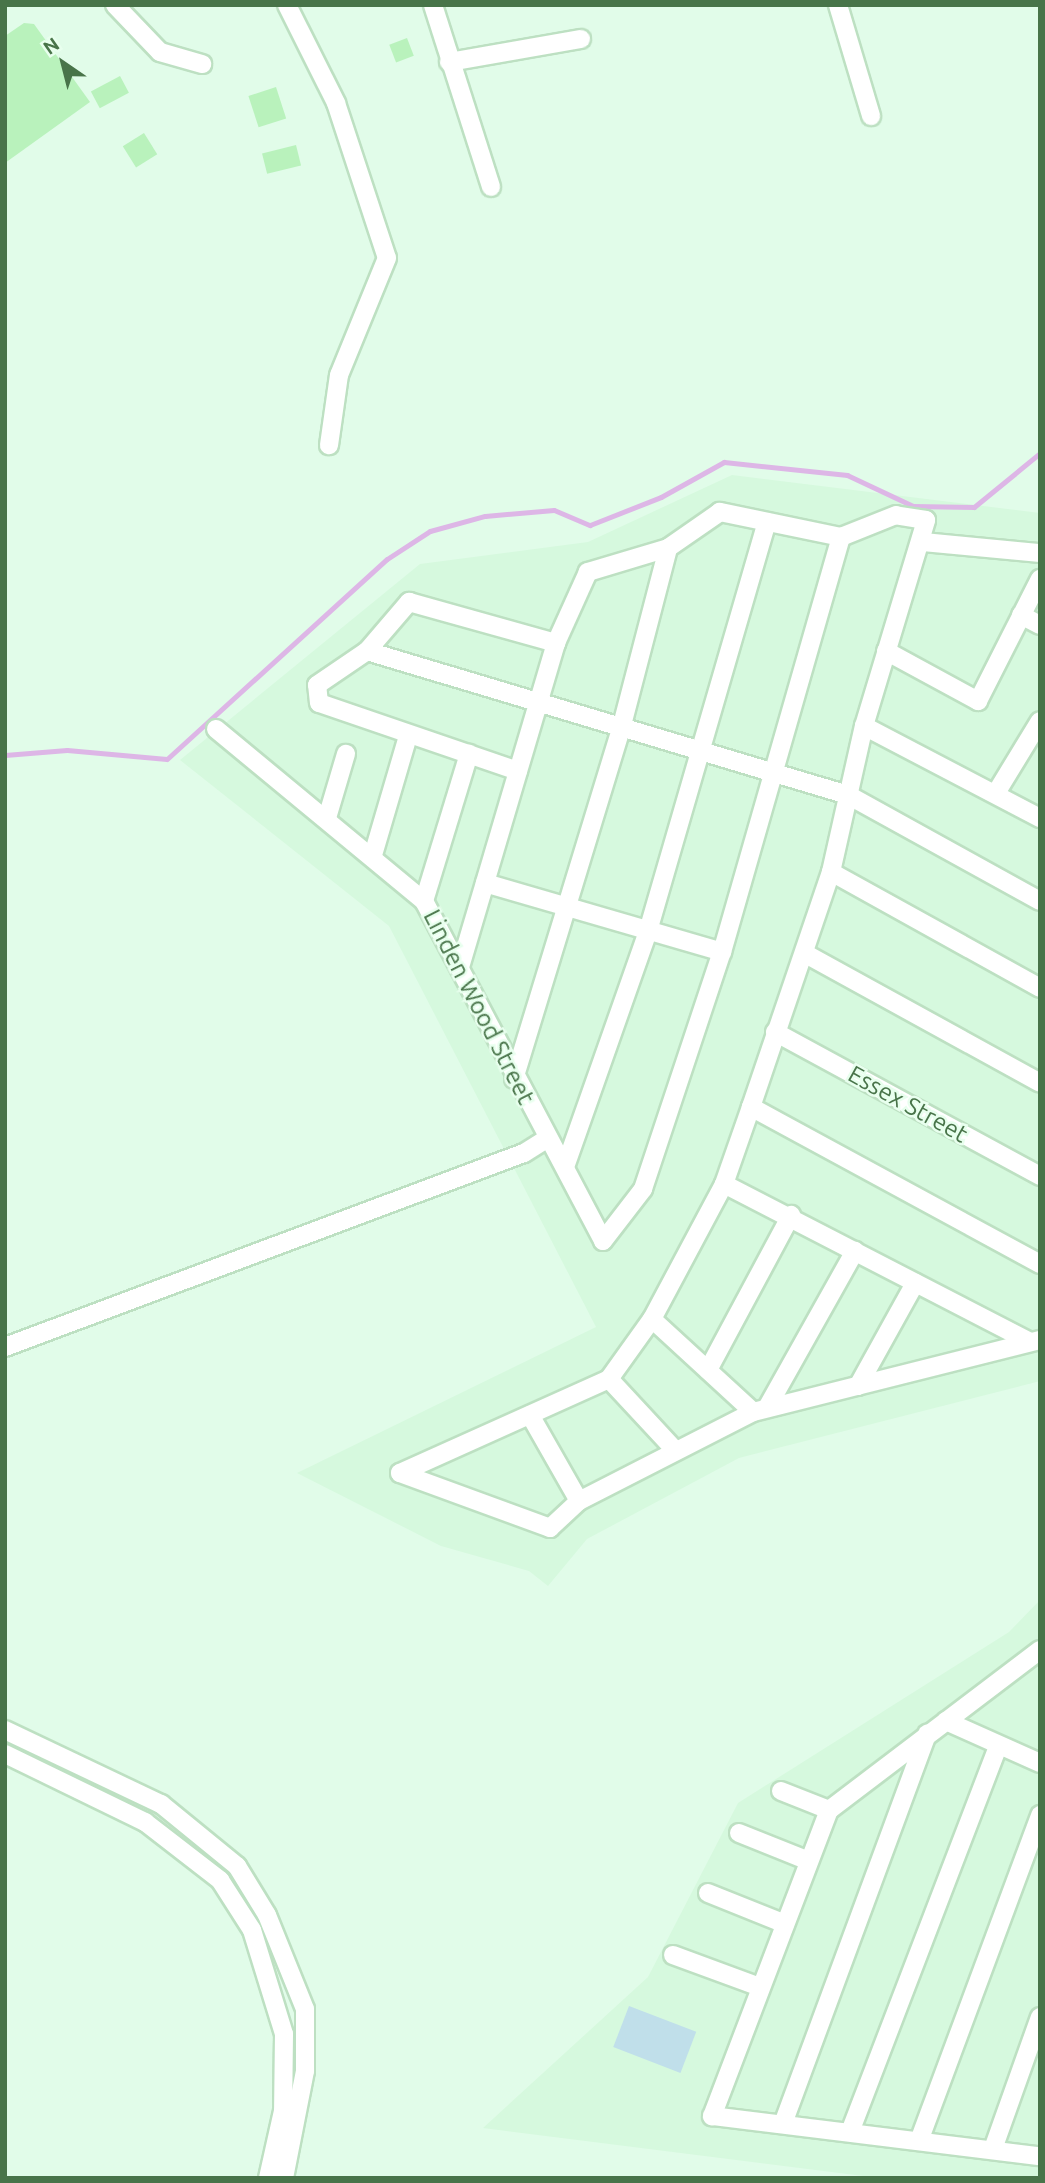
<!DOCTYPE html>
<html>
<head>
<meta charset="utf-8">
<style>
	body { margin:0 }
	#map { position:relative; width:1045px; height:2183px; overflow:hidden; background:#e1fce9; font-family:Ubuntu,sans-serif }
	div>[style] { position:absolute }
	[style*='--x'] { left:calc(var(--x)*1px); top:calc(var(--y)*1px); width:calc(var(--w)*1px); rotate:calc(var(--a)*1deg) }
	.residential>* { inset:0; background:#d6f9de }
	.green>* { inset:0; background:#c0dfea; transform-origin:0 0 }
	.stream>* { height:5px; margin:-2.5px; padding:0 2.5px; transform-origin:2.5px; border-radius:2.5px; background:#ddb6e6 }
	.building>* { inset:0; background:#b9f2bc; transform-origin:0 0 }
	.roads { filter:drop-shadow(2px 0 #bde0c2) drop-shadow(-2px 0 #bde0c2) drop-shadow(0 2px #bde0c2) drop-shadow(0 -2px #bde0c2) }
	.minor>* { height:18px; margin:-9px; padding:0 9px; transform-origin:9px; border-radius:9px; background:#fff }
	span { translate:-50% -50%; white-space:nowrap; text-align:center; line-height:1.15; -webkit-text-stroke:5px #e8ffee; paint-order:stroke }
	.street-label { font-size:24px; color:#487449 }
	.frame { position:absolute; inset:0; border:7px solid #487449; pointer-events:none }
	.north { position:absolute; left:28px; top:28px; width:70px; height:70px; -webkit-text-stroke:5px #e8ffee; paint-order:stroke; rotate:325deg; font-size:19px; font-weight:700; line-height:28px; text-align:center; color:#487449 }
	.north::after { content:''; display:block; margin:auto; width:24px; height:32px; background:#487449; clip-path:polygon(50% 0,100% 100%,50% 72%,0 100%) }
</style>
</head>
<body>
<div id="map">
	<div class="residential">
		<div style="clip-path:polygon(732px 475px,1040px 513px,1040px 1381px,739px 1458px,587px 1539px,548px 1586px,529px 1571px,441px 1546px,297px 1473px,596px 1327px,389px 926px,180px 760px,420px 564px,588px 542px)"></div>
		<div style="clip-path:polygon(1040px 1600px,1040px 2178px,879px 2178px,483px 2128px,648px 1977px,738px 1803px,1009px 1632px)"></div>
	</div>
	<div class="green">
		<div style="left:629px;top:2006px;width:72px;height:44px;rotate:21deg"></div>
	</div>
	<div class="stream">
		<div style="--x:5;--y:755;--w:62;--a:-4.6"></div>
		<div style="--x:67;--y:750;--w:100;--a:5.1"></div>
		<div style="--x:167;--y:759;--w:297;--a:-42.3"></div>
		<div style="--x:387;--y:559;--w:51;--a:-33.1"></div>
		<div style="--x:430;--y:531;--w:57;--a:-15.3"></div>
		<div style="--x:485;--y:516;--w:69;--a:-5"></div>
		<div style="--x:554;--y:510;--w:39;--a:23"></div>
		<div style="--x:590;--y:525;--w:76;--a:-21.5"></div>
		<div style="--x:661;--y:497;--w:72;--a:-29.1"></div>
		<div style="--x:724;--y:462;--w:124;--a:6"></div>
		<div style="--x:847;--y:475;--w:73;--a:25.2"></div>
		<div style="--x:913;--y:506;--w:61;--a:0.9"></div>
		<div style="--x:974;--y:507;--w:85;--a:-39.3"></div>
	</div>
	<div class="building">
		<div style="clip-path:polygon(24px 23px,34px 24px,90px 102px,5px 163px,5px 36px)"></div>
		<div style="left:407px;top:38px;width:19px;height:19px;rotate:69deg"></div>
		<div style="left:120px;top:76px;width:19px;height:33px;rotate:62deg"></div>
		<div style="left:276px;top:87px;width:33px;height:29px;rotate:72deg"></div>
		<div style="left:144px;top:133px;width:25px;height:25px;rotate:58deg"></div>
		<div style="left:296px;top:145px;width:21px;height:35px;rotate:76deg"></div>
	</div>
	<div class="roads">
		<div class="minor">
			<div style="--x:115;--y:5;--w:65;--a:46.2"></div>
			<div style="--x:160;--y:52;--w:44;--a:15.9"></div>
			<div style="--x:287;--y:5;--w:110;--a:63.4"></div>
			<div style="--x:336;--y:103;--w:163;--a:71.8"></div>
			<div style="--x:387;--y:258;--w:126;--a:112.3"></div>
			<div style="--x:339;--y:375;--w:71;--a:98.1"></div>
			<div style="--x:433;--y:5;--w:191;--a:72.3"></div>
			<div style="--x:838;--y:5;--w:116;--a:73.4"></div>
			<div style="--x:449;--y:62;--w:134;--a:-9.9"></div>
			<div style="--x:923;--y:542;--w:118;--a:5.4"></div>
			<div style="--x:1021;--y:615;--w:21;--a:28"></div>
			<div style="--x:367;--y:651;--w:502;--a:16.67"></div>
			<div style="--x:848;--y:795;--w:219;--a:28.9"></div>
			<div style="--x:886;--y:651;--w:105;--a:28.5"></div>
			<div style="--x:978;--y:701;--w:137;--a:-63.1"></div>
			<div style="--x:864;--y:726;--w:199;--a:27.6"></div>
			<div style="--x:216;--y:729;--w:270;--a:39.6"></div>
			<div style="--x:424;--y:901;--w:384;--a:62.2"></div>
			<div style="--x:603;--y:1241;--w:66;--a:-52.4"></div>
			<div style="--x:643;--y:1189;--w:250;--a:-71.6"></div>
			<div style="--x:722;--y:952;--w:432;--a:-74"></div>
			<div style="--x:518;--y:771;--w:210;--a:-161.1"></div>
			<div style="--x:319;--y:703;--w:18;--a:-96"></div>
			<div style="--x:317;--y:685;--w:60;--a:-34.2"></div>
			<div style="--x:367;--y:651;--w:65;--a:-49.4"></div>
			<div style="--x:409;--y:602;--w:153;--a:15.6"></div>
			<div style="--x:996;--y:793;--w:84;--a:-58.6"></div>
			<div style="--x:327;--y:818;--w:67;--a:-73.5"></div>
			<div style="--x:373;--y:855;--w:124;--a:-73.6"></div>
			<div style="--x:831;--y:872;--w:239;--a:29"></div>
			<div style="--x:485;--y:883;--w:247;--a:16.2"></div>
			<div style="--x:424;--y:901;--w:154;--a:-73"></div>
			<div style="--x:804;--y:953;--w:269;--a:28.8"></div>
			<div style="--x:775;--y:1032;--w:302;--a:28.5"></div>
			<div style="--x:514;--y:1079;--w:366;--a:-73"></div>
			<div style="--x:621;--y:729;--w:187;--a:-75.4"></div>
			<div style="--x:751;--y:1107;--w:329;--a:28.5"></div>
			<div style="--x:565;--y:1167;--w:250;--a:-70.6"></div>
			<div style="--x:648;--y:931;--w:426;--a:-73.8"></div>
			<div style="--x:724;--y:1184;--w:344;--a:27.3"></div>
			<div style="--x:652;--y:1319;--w:137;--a:42.6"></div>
			<div style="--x:5;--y:1347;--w:554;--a:-20.5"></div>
			<div style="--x:524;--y:1153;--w:28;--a:-32"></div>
			<div style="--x:708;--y:1370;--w:176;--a:-61.8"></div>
			<div style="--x:609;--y:1379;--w:96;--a:47.1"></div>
			<div style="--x:858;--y:1386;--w:118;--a:-61"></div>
			<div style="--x:768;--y:1406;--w:178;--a:-60.7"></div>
			<div style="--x:530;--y:1415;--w:99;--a:60.3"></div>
			<div style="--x:400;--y:1473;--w:229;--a:-24.2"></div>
			<div style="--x:609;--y:1379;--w:74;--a:-54.4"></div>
			<div style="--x:652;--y:1319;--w:153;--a:-61.9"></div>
			<div style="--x:724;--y:1184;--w:82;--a:-70.7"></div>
			<div style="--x:751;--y:1107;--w:248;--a:-71.2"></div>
			<div style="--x:831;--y:872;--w:150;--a:-77.3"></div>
			<div style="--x:864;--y:726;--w:215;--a:-73.2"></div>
			<div style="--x:926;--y:520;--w:30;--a:-171"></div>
			<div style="--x:896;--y:515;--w:59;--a:158.2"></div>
			<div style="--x:841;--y:537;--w:124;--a:-168.3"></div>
			<div style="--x:720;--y:512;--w:63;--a:145.3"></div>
			<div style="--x:668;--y:548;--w:84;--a:163.3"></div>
			<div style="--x:588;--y:572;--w:78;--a:114.3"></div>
			<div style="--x:556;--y:643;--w:339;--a:106.5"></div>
			<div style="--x:400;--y:1473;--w:160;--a:20.1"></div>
			<div style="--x:550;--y:1528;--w:40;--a:-43"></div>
			<div style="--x:579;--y:1501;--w:195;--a:-27.1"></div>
			<div style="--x:753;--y:1412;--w:296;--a:-14.1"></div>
			<div style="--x:1040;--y:1650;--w:265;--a:142.8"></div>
			<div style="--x:829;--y:1810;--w:328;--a:110.9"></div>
			<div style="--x:712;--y:2116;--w:330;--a:7"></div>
			<div style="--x:946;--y:1721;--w:103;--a:24.1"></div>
			<div style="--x:5;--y:1730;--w:173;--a:25.4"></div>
			<div style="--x:161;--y:1804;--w:98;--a:39.2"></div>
			<div style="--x:237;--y:1866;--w:57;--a:58.5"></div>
			<div style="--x:267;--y:1915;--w:101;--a:68"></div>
			<div style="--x:305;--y:2009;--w:62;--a:90"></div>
			<div style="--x:305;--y:2071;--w:109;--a:101.1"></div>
			<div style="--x:5;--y:1754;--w:156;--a:25.9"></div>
			<div style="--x:145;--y:1822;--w:95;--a:37.7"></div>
			<div style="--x:220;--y:1880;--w:59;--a:57.4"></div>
			<div style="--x:252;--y:1930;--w:109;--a:72.9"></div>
			<div style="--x:284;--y:2034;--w:77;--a:90.7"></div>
			<div style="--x:283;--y:2111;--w:69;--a:102.6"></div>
			<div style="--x:781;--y:1791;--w:52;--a:21.6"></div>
			<div style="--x:739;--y:1833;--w:75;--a:21.8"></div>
			<div style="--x:708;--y:1893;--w:83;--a:21.9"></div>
			<div style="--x:673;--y:1955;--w:93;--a:20.2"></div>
			<div style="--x:784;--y:2121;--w:413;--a:-69.7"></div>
			<div style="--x:850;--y:2132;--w:412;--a:-69"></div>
			<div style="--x:919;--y:2141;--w:348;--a:-69.6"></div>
			<div style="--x:993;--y:2149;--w:140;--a:-70.4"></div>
		</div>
	</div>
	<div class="street-label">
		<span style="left:479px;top:1007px;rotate:63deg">Linden Wood Street</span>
		<span style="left:908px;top:1104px;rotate:29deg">Essex Street</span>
	</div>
	<div class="frame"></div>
	<div class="north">N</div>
</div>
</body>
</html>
